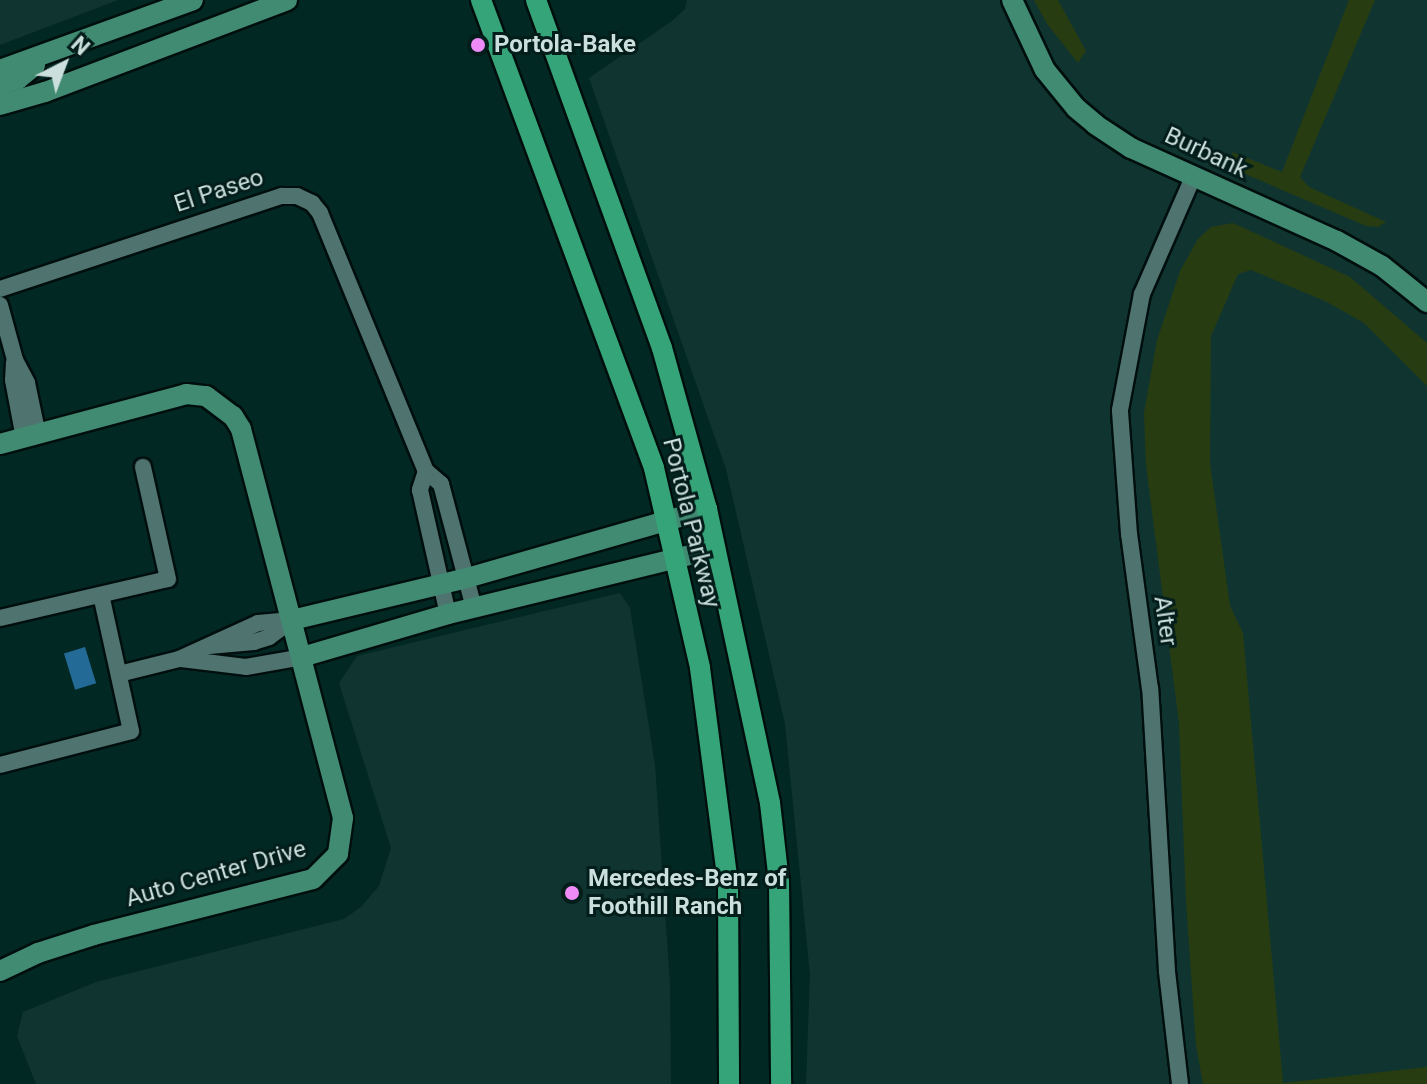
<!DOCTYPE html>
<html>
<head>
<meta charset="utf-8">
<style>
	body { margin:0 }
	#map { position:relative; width:1427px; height:1084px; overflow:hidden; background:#022824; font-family:Roboto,sans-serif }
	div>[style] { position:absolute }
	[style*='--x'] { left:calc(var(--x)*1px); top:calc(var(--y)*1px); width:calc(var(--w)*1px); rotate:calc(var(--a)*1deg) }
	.built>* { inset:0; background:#103531 }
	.green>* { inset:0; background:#283c11 }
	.water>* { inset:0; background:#246a97; transform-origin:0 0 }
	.roads { filter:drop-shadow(2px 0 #000f0d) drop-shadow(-2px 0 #000f0d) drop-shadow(0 2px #000f0d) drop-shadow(0 -2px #000f0d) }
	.street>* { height:16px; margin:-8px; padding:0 8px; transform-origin:8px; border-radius:8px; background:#4f736e }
	.secondary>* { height:20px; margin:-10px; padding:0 10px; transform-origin:10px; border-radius:10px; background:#428b73 }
	.primary>* { height:20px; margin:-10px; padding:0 10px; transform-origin:10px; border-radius:10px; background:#35a478 }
	.dots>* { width:22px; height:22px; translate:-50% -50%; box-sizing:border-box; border:4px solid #021d1a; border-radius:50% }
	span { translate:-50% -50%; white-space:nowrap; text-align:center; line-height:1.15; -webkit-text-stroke:6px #021d1a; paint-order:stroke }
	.poi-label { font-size:24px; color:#cbdfdc; font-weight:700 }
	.left { translate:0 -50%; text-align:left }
	.street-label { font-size:24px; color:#cbdfdc }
	.north { position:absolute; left:24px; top:24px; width:80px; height:80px; -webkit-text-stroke:6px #021d1a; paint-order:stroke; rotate:42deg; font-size:22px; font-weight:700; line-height:32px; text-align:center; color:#cbdfdc }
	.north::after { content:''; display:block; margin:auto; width:28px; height:36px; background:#cbdfdc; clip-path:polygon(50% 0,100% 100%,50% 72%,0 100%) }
</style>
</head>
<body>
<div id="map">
	<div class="built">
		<div style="clip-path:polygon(0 0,118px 0,0 45px)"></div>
		<div style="clip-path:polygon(687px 0,1427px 0,1427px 1084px,806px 1084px,810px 975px,785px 724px,726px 469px,589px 78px,672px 21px,685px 9px)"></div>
		<div style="clip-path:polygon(620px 593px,630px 608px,655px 765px,670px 984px,671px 1084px,36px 1084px,17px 1036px,23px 1012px,96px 982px,344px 919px,361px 907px,379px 886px,391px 848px,339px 683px,357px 656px)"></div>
	</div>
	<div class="green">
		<div style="clip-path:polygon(1034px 0,1058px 0,1086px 51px,1078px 63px,1047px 24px)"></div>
		<div style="clip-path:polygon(1349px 0,1375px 0,1300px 177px,1309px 187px,1386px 222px,1378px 227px,1366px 226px,1236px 170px,1232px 152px,1282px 172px)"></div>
		<div style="clip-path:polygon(1233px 223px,1350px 277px,1427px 343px,1427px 386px,1364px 323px,1327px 302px,1251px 270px,1238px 274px,1211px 336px,1210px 463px,1230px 606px,1243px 633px,1283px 1083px,1427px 1067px,1427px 1084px,1203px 1084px,1196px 1045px,1186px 902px,1179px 723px,1146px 465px,1144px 413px,1157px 340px,1180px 271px,1198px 239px,1211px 227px)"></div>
	</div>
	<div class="water">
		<div style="left:85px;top:647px;width:38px;height:22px;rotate:73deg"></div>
	</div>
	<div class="roads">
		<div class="street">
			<div style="--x:0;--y:289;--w:297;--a:-18.3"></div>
			<div style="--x:282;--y:196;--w:15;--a:0"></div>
			<div style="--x:297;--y:196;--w:17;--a:25"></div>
			<div style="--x:312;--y:203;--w:13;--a:51"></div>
			<div style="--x:320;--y:213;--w:279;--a:67.7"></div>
			<div style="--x:426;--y:471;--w:20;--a:41"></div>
			<div style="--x:441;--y:484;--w:128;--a:75.1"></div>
			<div style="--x:0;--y:305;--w:57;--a:74.7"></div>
			<div style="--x:15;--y:360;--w:26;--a:62"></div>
			<div style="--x:27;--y:383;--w:53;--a:78.1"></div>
			<div style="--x:14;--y:362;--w:18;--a:93"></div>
			<div style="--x:13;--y:380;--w:59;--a:79.3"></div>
			<div style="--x:426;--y:471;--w:20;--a:108"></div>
			<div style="--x:420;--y:490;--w:127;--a:77.3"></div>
			<div style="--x:0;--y:618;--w:172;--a:-13.1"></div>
			<div style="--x:168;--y:579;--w:115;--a:-102.6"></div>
			<div style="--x:209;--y:646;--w:45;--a:-5.1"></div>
			<div style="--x:254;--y:642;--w:16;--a:-18"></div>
			<div style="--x:269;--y:637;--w:27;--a:-36"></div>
			<div style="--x:181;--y:659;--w:65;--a:7"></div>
			<div style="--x:246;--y:667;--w:57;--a:-10.1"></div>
			<div style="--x:119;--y:674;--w:62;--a:-14"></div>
			<div style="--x:179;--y:659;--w:87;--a:-24.5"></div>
			<div style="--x:258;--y:623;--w:34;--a:-5"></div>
			<div style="--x:0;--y:765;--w:135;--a:-14.5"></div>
			<div style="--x:131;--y:731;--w:139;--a:-102.4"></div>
			<div style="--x:1180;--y:1084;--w:114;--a:-96.6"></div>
			<div style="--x:1167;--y:971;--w:283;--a:-93.4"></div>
			<div style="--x:1150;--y:689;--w:156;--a:-97.7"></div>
			<div style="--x:1129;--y:534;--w:124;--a:-94.2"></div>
			<div style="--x:1120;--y:410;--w:118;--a:-79.3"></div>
			<div style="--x:1142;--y:294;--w:128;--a:-66.4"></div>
		</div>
		<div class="secondary">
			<div style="--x:1012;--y:0;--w:77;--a:64.8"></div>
			<div style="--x:1045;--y:70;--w:49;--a:50.8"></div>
			<div style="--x:1076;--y:108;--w:26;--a:40"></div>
			<div style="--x:1096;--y:125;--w:42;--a:33.3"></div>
			<div style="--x:1131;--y:148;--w:226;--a:24.3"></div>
			<div style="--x:1337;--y:241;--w:51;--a:29.1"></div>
			<div style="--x:1382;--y:266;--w:58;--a:38.7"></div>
			<div style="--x:0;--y:70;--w:205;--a:-19.9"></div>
			<div style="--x:0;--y:85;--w:19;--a:-18"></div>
			<div style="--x:18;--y:79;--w:22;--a:-39"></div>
			<div style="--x:0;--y:105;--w:47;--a:-16.1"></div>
			<div style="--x:45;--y:92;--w:259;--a:-20.8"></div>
			<div style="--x:0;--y:444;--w:193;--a:-15"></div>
			<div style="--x:186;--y:394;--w:20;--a:6"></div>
			<div style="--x:206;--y:396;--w:34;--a:37"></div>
			<div style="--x:233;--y:416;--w:15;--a:58"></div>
			<div style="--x:241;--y:429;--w:402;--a:75.3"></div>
			<div style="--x:343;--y:818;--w:36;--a:98"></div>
			<div style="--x:338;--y:854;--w:35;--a:135"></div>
			<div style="--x:313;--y:879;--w:226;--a:165.7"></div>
			<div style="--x:94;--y:935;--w:59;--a:162.2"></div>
			<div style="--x:38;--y:953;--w:42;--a:154.7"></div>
			<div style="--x:292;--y:620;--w:180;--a:-13.5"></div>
			<div style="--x:467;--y:578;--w:250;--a:-16"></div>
			<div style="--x:302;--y:657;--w:152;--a:-16.4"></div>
			<div style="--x:448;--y:614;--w:275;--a:-13.7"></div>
		</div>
		<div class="primary">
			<div style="--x:481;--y:0;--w:499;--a:69.7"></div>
			<div style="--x:654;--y:468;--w:205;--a:77"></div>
			<div style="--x:700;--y:668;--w:219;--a:82.6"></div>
			<div style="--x:728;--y:885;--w:199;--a:89.7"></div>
			<div style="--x:536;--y:0;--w:370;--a:70.1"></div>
			<div style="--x:662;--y:348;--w:167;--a:74.4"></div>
			<div style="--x:707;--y:509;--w:301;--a:77.9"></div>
			<div style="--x:770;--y:803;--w:80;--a:83.5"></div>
			<div style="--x:779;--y:882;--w:202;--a:89.4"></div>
		</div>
	</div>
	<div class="dots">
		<div style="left:478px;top:45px;background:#ef8bf7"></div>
		<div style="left:572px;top:893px;background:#ef8bf7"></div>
	</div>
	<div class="poi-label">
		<span class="left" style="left:494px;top:45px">Portola-Bake</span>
		<span class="left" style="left:588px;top:893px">Mercedes-Benz of<br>Foothill Ranch</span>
	</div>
	<div class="street-label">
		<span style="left:1206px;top:153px;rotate:25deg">Burbank</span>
		<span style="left:219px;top:191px;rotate:-18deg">El Paseo</span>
		<span style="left:691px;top:523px;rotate:76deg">Portola Parkway</span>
		<span style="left:1165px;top:621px;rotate:82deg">Alter</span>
		<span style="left:216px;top:874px;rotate:-16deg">Auto Center Drive</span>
	</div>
	<div class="north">N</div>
</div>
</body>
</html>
